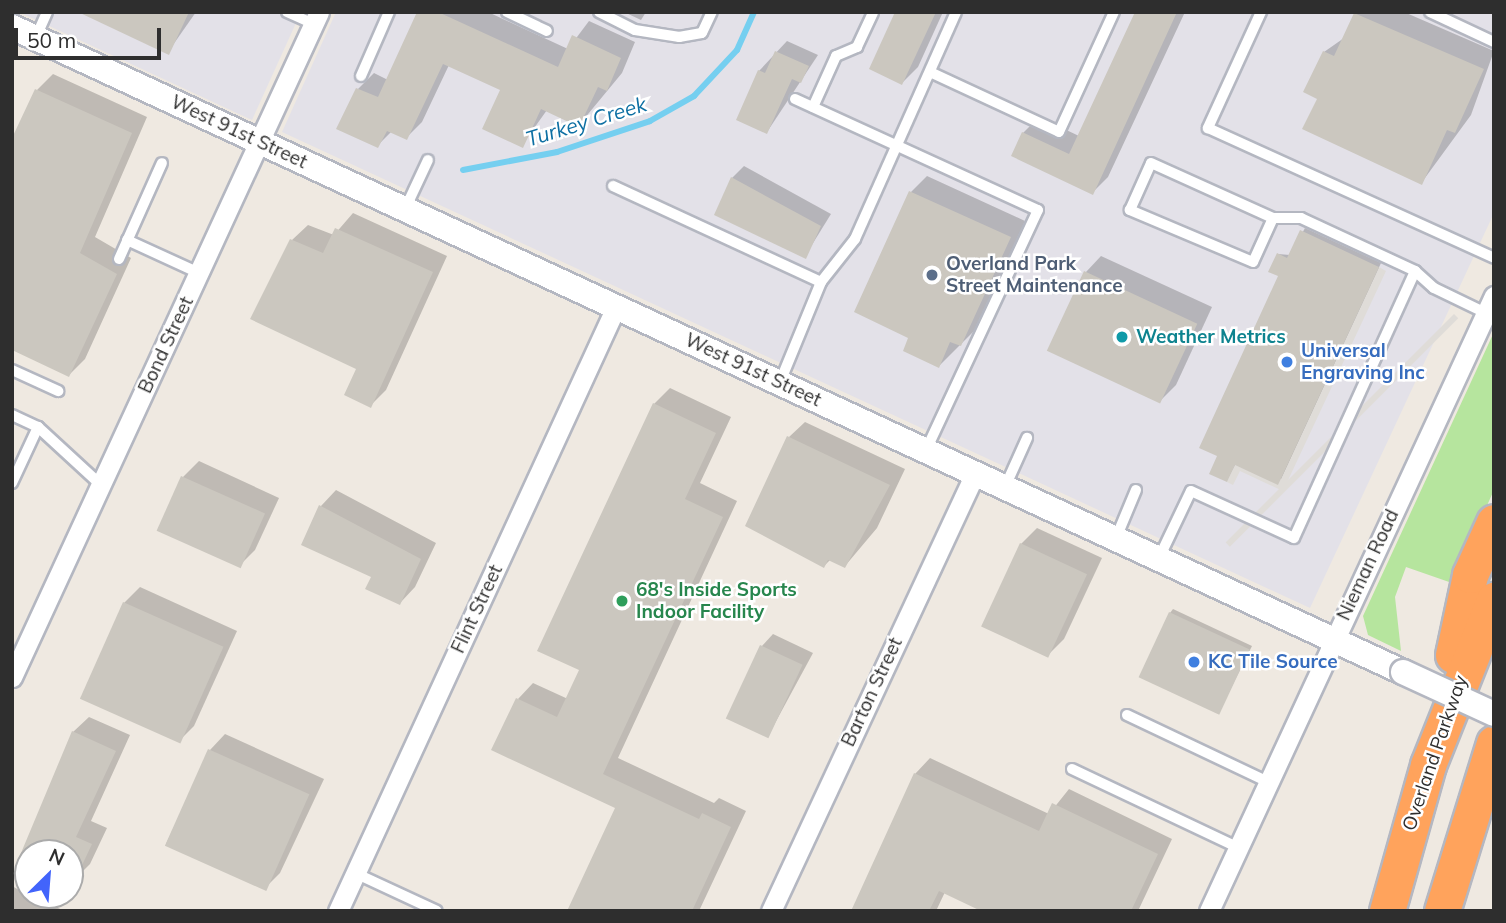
<!DOCTYPE html>
<html>
<head>
<meta charset="utf-8">
<style>
	body { margin:0 }
	#map { position:relative; width:1506px; height:923px; overflow:hidden; background:#efe9e1; font-family:Mulish,sans-serif }
	div>[style] { position:absolute }
	[style*='--x'] { left:calc(var(--x)*1px); top:calc(var(--y)*1px); width:calc(var(--w)*1px); rotate:calc(var(--a)*1deg) }
	.industrial>* { inset:0; background:#e3e1e8 }
	.green>* { inset:0; background:#b6e59e }
	.plaza>* { inset:0; background:#dfdcd8; transform-origin:0 0 }
	.shadow>* { inset:0; background:#0003 }
	.stream>* { height:6px; margin:-3px; padding:0 3px; transform-origin:3px; border-radius:3px; background:#75cff0 }
	.building>* { inset:0; background:#cbc7bf; transform-origin:0 0 }
	.roads { filter:drop-shadow(2px 0 #b4b7c1) drop-shadow(-2px 0 #b4b7c1) drop-shadow(0 2px #b4b7c1) drop-shadow(0 -2px #b4b7c1) }
	.service>* { height:10px; margin:-5px; padding:0 5px; transform-origin:5px; border-radius:5px; background:#fff }
	.minor>* { height:19px; margin:-9.5px; padding:0 9.5px; transform-origin:9.5px; border-radius:9.5px; background:#fff }
	.tertiary>* { height:24px; margin:-12px; padding:0 12px; transform-origin:12px; border-radius:12px; background:#fff }
	.motorway>* { height:35px; margin:-17.5px; padding:0 17.5px; transform-origin:17.5px; border-radius:17.5px; background:#ffa35c }
	.bridges { filter:drop-shadow(2px 0 #b4b7c1) drop-shadow(-2px 0 #b4b7c1) drop-shadow(0 2px #b4b7c1) drop-shadow(0 -2px #b4b7c1) }
	.tertiary-bridge>* { height:24px; margin:-12px; padding:0 12px; transform-origin:12px; border-radius:12px; background:#fff }
	.dots>* { width:19px; height:19px; translate:-50% -50%; box-sizing:border-box; border:4px solid #fff; border-radius:50% }
	span { translate:-50% -50%; white-space:nowrap; text-align:center; line-height:1.15; -webkit-text-stroke:5px #fff; paint-order:stroke }
	.street-label { font-size:19px; color:#2e2e2e }
	.service-label { font-size:19px; color:#4e5e75; font-weight:700 }
	.left { translate:0 -50%; text-align:left }
	.culture-label { font-size:19px; color:#0d838f; font-weight:700 }
	.shop-label { font-size:19px; color:#366cbe; font-weight:700 }
	.leisure-label { font-size:19px; color:#27864d; font-weight:700 }
	.water-label { font-size:21px; color:#0d6fa3; font-style:italic }
	.frame { position:absolute; inset:0; border:14px solid #2e2e2e; pointer-events:none }
	.north { position:absolute; left:14px; top:839px; width:70px; height:70px; box-sizing:border-box; background:#fff; border:2px solid #ababab; border-radius:50%; rotate:25deg; font-size:19px; font-weight:700; line-height:28px; text-align:center; color:#2e2e2e }
	.north::after { content:''; display:block; margin:auto; width:24px; height:32px; background:#4264fb; clip-path:polygon(50% 0,100% 100%,50% 72%,0 100%) }
	.scale { position:absolute; left:14px; top:28px; width:147px; height:32px; box-sizing:border-box; border:4px solid #2e2e2e; border-top:0; padding-left:9px; font-size:21px; line-height:24px; white-space:nowrap; color:#2e2e2e; -webkit-text-stroke:5px #fff; paint-order:stroke }
</style>
</head>
<body>
<div id="map">
	<div class="industrial">
		<div style="clip-path:polygon(19px 12px,301px 12px,252px 120px)"></div>
		<div style="clip-path:polygon(336px 12px,1494px 12px,1494px 213px,1310px 608px,282px 132px)"></div>
	</div>
	<div class="green">
		<div style="clip-path:polygon(1494px 332px,1494px 490px,1452px 583px,1406px 567px,1395px 597px,1401px 651px,1368px 635px,1363px 616px)"></div>
	</div>
	<div class="plaza">
		<div style="clip-path:polygon(1379px 267px,1386px 271px,1283px 491px,1240px 471px,1233px 485px,1227px 482px,1235px 465px,1278px 484px)"></div>
		<div style="left:1454px;top:314px;width:6px;height:323px;rotate:45deg"></div>
	</div>
	<div class="shadow">
		<div style="clip-path:polygon(84px 12px,196px 12px,168px 52px)"></div>
		<div style="clip-path:polygon(419px 12px,488px 12px,568px 49px,589px 21px,635px 42px,622px 73px,579px 125px,547px 110px,522px 145px,502px 89px,449px 65px,422px 122px,406px 138px,392px 131px,377px 146px,358px 89px,374px 73px,388px 80px)"></div>
		<div style="clip-path:polygon(624px 12px,646px 12px,641px 20px)"></div>
		<div style="clip-path:polygon(897px 12px,943px 12px,918px 67px,902px 83px)"></div>
		<div style="clip-path:polygon(1137px 12px,1185px 12px,1108px 177px,1092px 193px,1023px 133px,1039px 117px,1079px 136px)"></div>
		<div style="clip-path:polygon(1404px 12px,1494px 51px,1471px 115px,1422px 182px,1319px 98px,1324px 52px,1344px 38px,1355px 14px)"></div>
		<div style="clip-path:polygon(787px 41px,818px 55px,767px 132px,759px 71px)"></div>
		<div style="clip-path:polygon(53px 74px,147px 117px,95px 237px,131px 258px,85px 359px,69px 375px,37px 90px)"></div>
		<div style="clip-path:polygon(744px 166px,831px 214px,805px 256px,732px 178px)"></div>
		<div style="clip-path:polygon(927px 176px,1025px 221px,977px 328px,939px 366px,910px 337px,857px 311px,911px 192px)"></div>
		<div style="clip-path:polygon(353px 213px,447px 256px,386px 390px,370px 406px,358px 369px,292px 240px,308px 225px,334px 235px)"></div>
		<div style="clip-path:polygon(1305px 228px,1381px 263px,1281px 479px,1236px 463px,1227px 480px,1219px 455px,1280px 276px,1278px 254px,1290px 255px)"></div>
		<div style="clip-path:polygon(1101px 256px,1212px 307px,1176px 385px,1160px 401px,1049px 350px,1086px 272px)"></div>
		<div style="clip-path:polygon(670px 388px,731px 417px,700px 483px,737px 501px,618px 758px,714px 803px,719px 798px,746px 811px,699px 911px,569px 911px,617px 808px,518px 699px,533px 683px,568px 699px,582px 670px,654px 404px)"></div>
		<div style="clip-path:polygon(805px 422px,905px 469px,877px 528px,845px 566px,831px 559px,824px 566px,789px 437px)"></div>
		<div style="clip-path:polygon(199px 461px,279px 498px,255px 550px,239px 566px,158px 529px,183px 477px)"></div>
		<div style="clip-path:polygon(336px 490px,436px 543px,415px 587px,400px 603px,373px 577px,303px 544px,321px 506px)"></div>
		<div style="clip-path:polygon(1037px 528px,1102px 558px,1064px 639px,1048px 655px,1021px 544px)"></div>
		<div style="clip-path:polygon(140px 587px,237px 631px,194px 726px,178px 742px,124px 603px)"></div>
		<div style="clip-path:polygon(1173px 609px,1252px 646px,1219px 712px,1170px 613px)"></div>
		<div style="clip-path:polygon(773px 634px,813px 653px,768px 736px,762px 646px)"></div>
		<div style="clip-path:polygon(89px 717px,130px 735px,91px 821px,107px 828px,90px 864px,74px 880px,70px 853px,21px 856px,73px 732px)"></div>
		<div style="clip-path:polygon(225px 734px,324px 779px,280px 873px,264px 889px,166px 844px,210px 750px)"></div>
		<div style="clip-path:polygon(930px 758px,1049px 814px,1069px 789px,1172px 839px,1138px 911px,985px 911px,945px 892px,936px 911px,852px 911px,915px 774px)"></div>
		<div style="clip-path:polygon(12px 886px,28px 895px,65px 911px,12px 911px)"></div>
	</div>
	<div class="stream">
		<div style="--x:463;--y:170;--w:96;--a:-10.8"></div>
		<div style="--x:557;--y:152;--w:98;--a:-18.4"></div>
		<div style="--x:650;--y:121;--w:51;--a:-29.6"></div>
		<div style="--x:694;--y:96;--w:63;--a:-46.9"></div>
		<div style="--x:737;--y:50;--w:42;--a:-65.9"></div>
	</div>
	<div class="building">
		<div style="clip-path:polygon(78px 12px,189px 12px,169px 55px)"></div>
		<div style="clip-path:polygon(417px 12px,438px 12px,558px 67px,572px 35px,621px 58px,607px 91px,598px 87px,579px 127px,541px 109px,523px 148px,482px 129px,500px 90px,443px 64px,407px 140px,387px 131px,378px 148px,336px 129px,356px 88px,378px 97px)"></div>
		<div style="clip-path:polygon(895px 12px,936px 12px,902px 85px,869px 69px)"></div>
		<div style="clip-path:polygon(1135px 12px,1177px 12px,1093px 195px,1011px 156px,1022px 132px,1069px 154px)"></div>
		<div style="clip-path:polygon(1354px 13px,1484px 69px,1455px 133px,1447px 130px,1422px 185px,1302px 129px,1317px 99px,1303px 92px,1323px 51px,1334px 56px)"></div>
		<div style="clip-path:polygon(775px 51px,809px 66px,801px 83px,792px 79px,767px 134px,736px 120px,758px 70px,765px 73px)"></div>
		<div style="clip-path:polygon(35px 89px,132px 133px,80px 253px,117px 274px,69px 377px,12px 350px,12px 138px)"></div>
		<div style="clip-path:polygon(731px 177px,821px 226px,806px 259px,714px 215px)"></div>
		<div style="clip-path:polygon(909px 191px,1011px 237px,961px 346px,950px 342px,939px 368px,903px 351px,908px 338px,854px 312px)"></div>
		<div style="clip-path:polygon(335px 228px,433px 272px,371px 408px,344px 395px,356px 369px,250px 319px,290px 239px,323px 253px)"></div>
		<div style="clip-path:polygon(1300px 230px,1379px 267px,1278px 485px,1235px 465px,1227px 482px,1209px 474px,1217px 456px,1199px 448px,1278px 276px,1268px 272px,1277px 253px,1287px 258px)"></div>
		<div style="left:1084px;top:271px;width:125px;height:88px;rotate:25deg"></div>
		<div style="clip-path:polygon(653px 403px,716px 433px,685px 499px,723px 517px,603px 774px,699px 819px,702px 813px,731px 827px,692px 911px,567px 911px,615px 808px,491px 750px,516px 698px,557px 717px,579px 670px,537px 651px)"></div>
		<div style="clip-path:polygon(787px 436px,890px 485px,845px 568px,828px 560px,824px 568px,745px 526px)"></div>
		<div style="left:181px;top:476px;width:92px;height:60px;rotate:24deg"></div>
		<div style="clip-path:polygon(319px 505px,421px 559px,400px 605px,365px 589px,371px 577px,301px 545px)"></div>
		<div style="left:1020px;top:543px;width:74px;height:92px;rotate:25deg"></div>
		<div style="left:123px;top:602px;width:110px;height:106px;rotate:24deg"></div>
		<div style="left:1169px;top:612px;width:89px;height:72px;rotate:25deg"></div>
		<div style="left:760px;top:645px;width:47px;height:81px;rotate:25deg"></div>
		<div style="clip-path:polygon(72px 731px,116px 751px,76px 837px,92px 844px,70px 891px,70px 853px,21px 853px)"></div>
		<div style="left:208px;top:749px;width:111px;height:106px;rotate:24deg"></div>
		<div style="clip-path:polygon(914px 773px,1039px 831px,1052px 803px,1158px 854px,1131px 911px,981px 911px,939px 891px,929px 911px,851px 911px)"></div>
	</div>
	<div class="roads">
		<div class="service">
			<div style="--x:287;--y:12;--w:30;--a:24"></div>
			<div style="--x:507;--y:12;--w:44;--a:25.4"></div>
			<div style="--x:599;--y:12;--w:40;--a:26.6"></div>
			<div style="--x:635;--y:30;--w:45;--a:9"></div>
			<div style="--x:679;--y:37;--w:23;--a:-10"></div>
			<div style="--x:702;--y:33;--w:23;--a:-65"></div>
			<div style="--x:1261;--y:12;--w:128;--a:114.6"></div>
			<div style="--x:1208;--y:128;--w:314;--a:24.4"></div>
			<div style="--x:1430;--y:12;--w:71;--a:25.1"></div>
			<div style="--x:36;--y:37;--w:27;--a:-66"></div>
			<div style="--x:930;--y:72;--w:142;--a:24.9"></div>
			<div style="--x:1059;--y:132;--w:132;--a:-65.4"></div>
			<div style="--x:361;--y:76;--w:70;--a:-66.4"></div>
			<div style="--x:795;--y:99;--w:267;--a:24.6"></div>
			<div style="--x:1038;--y:210;--w:265;--a:115"></div>
			<div style="--x:813;--y:107;--w:56;--a:-65.7"></div>
			<div style="--x:836;--y:56;--w:23;--a:-23"></div>
			<div style="--x:857;--y:47;--w:38;--a:-65"></div>
			<div style="--x:613;--y:186;--w:229;--a:24.8"></div>
			<div style="--x:405;--y:209;--w:54;--a:-64.9"></div>
			<div style="--x:1273;--y:218;--w:48;--a:114.4"></div>
			<div style="--x:1253;--y:262;--w:134;--a:-157.1"></div>
			<div style="--x:1130;--y:210;--w:51;--a:-65.9"></div>
			<div style="--x:1151;--y:163;--w:134;--a:24.3"></div>
			<div style="--x:1273;--y:218;--w:28;--a:0"></div>
			<div style="--x:1301;--y:218;--w:126;--a:24.9"></div>
			<div style="--x:1415;--y:271;--w:25;--a:42"></div>
			<div style="--x:1434;--y:288;--w:58;--a:25.7"></div>
			<div style="--x:127;--y:240;--w:79;--a:24.6"></div>
			<div style="--x:119;--y:259;--w:105;--a:-65.9"></div>
			<div style="--x:12;--y:370;--w:51;--a:24.5"></div>
			<div style="--x:780;--y:382;--w:108;--a:-67.7"></div>
			<div style="--x:821;--y:282;--w:55;--a:-51.7"></div>
			<div style="--x:855;--y:239;--w:248;--a:-66"></div>
			<div style="--x:12;--y:415;--w:29;--a:25"></div>
			<div style="--x:38;--y:427;--w:86;--a:42.6"></div>
			<div style="--x:12;--y:483;--w:62;--a:-65.1"></div>
			<div style="--x:1005;--y:487;--w:54;--a:-65.8"></div>
			<div style="--x:1116;--y:538;--w:52;--a:-67.4"></div>
			<div style="--x:1159;--y:558;--w:74;--a:-64.5"></div>
			<div style="--x:1191;--y:491;--w:113;--a:24.5"></div>
			<div style="--x:1294;--y:538;--w:293;--a:-65.6"></div>
			<div style="--x:1127;--y:715;--w:154;--a:25.4"></div>
			<div style="--x:1072;--y:769;--w:183;--a:25.3"></div>
			<div style="--x:355;--y:873;--w:90;--a:24.9"></div>
		</div>
		<div class="minor">
			<div style="--x:12;--y:677;--w:732;--a:-65.22"></div>
			<div style="--x:338;--y:911;--w:665;--a:-65.29"></div>
			<div style="--x:771;--y:911;--w:482;--a:-65"></div>
			<div style="--x:1209;--y:911;--w:678;--a:-65.14"></div>
		</div>
		<div class="tertiary">
			<div style="--x:12;--y:27;--w:1533;--a:24.88"></div>
		</div>
		<div class="motorway">
			<div style="--x:1453;--y:655;--w:82;--a:-78"></div>
			<div style="--x:1470;--y:575;--w:58;--a:-65.6"></div>
			<div style="--x:1387;--y:911;--w:152;--a:-74.3"></div>
			<div style="--x:1428;--y:765;--w:178;--a:-68.2"></div>
			<div style="--x:1442;--y:911;--w:176;--a:-72.8"></div>
		</div>
	</div>
	<div class="bridges">
		<div class="tertiary-bridge">
			<div style="--x:1403;--y:672;--w:100;--a:24.8"></div>
		</div>
	</div>
	<div class="dots">
		<div style="left:932px;top:275px;background:#5c6f8a"></div>
		<div style="left:1122px;top:337px;background:#0f9aa8"></div>
		<div style="left:1287px;top:362px;background:#3f7fe0"></div>
		<div style="left:622px;top:601px;background:#2e9e5b"></div>
		<div style="left:1194px;top:662px;background:#3f7fe0"></div>
	</div>
	<div class="street-label">
		<span style="left:239px;top:132px;rotate:25deg">West 91st Street</span>
		<span style="left:166px;top:345px;rotate:-65deg">Bond Street</span>
		<span style="left:753px;top:370px;rotate:25deg">West 91st Street</span>
		<span style="left:1368px;top:565px;rotate:-65deg">Nieman Road</span>
		<span style="left:477px;top:609px;rotate:-65deg">Flint Street</span>
		<span style="left:872px;top:692px;rotate:-65deg">Barton Street</span>
		<span style="left:1435px;top:753px;rotate:-71deg">Overland Parkway</span>
	</div>
	<div class="service-label">
		<span class="left" style="left:946px;top:275px">Overland Park<br>Street Maintenance</span>
	</div>
	<div class="culture-label">
		<span class="left" style="left:1136px;top:337px">Weather Metrics</span>
	</div>
	<div class="shop-label">
		<span class="left" style="left:1301px;top:362px">Universal<br>Engraving Inc</span>
		<span class="left" style="left:1208px;top:662px">KC Tile Source</span>
	</div>
	<div class="leisure-label">
		<span class="left" style="left:636px;top:601px">68's Inside Sports<br>Indoor Facility</span>
	</div>
	<div class="water-label">
		<span style="left:586px;top:121px;rotate:-17deg">Turkey Creek</span>
	</div>
	<div class="frame"></div>
	<div class="north">N</div>
	<div class="scale">50 m</div>
</div>
</body>
</html>
